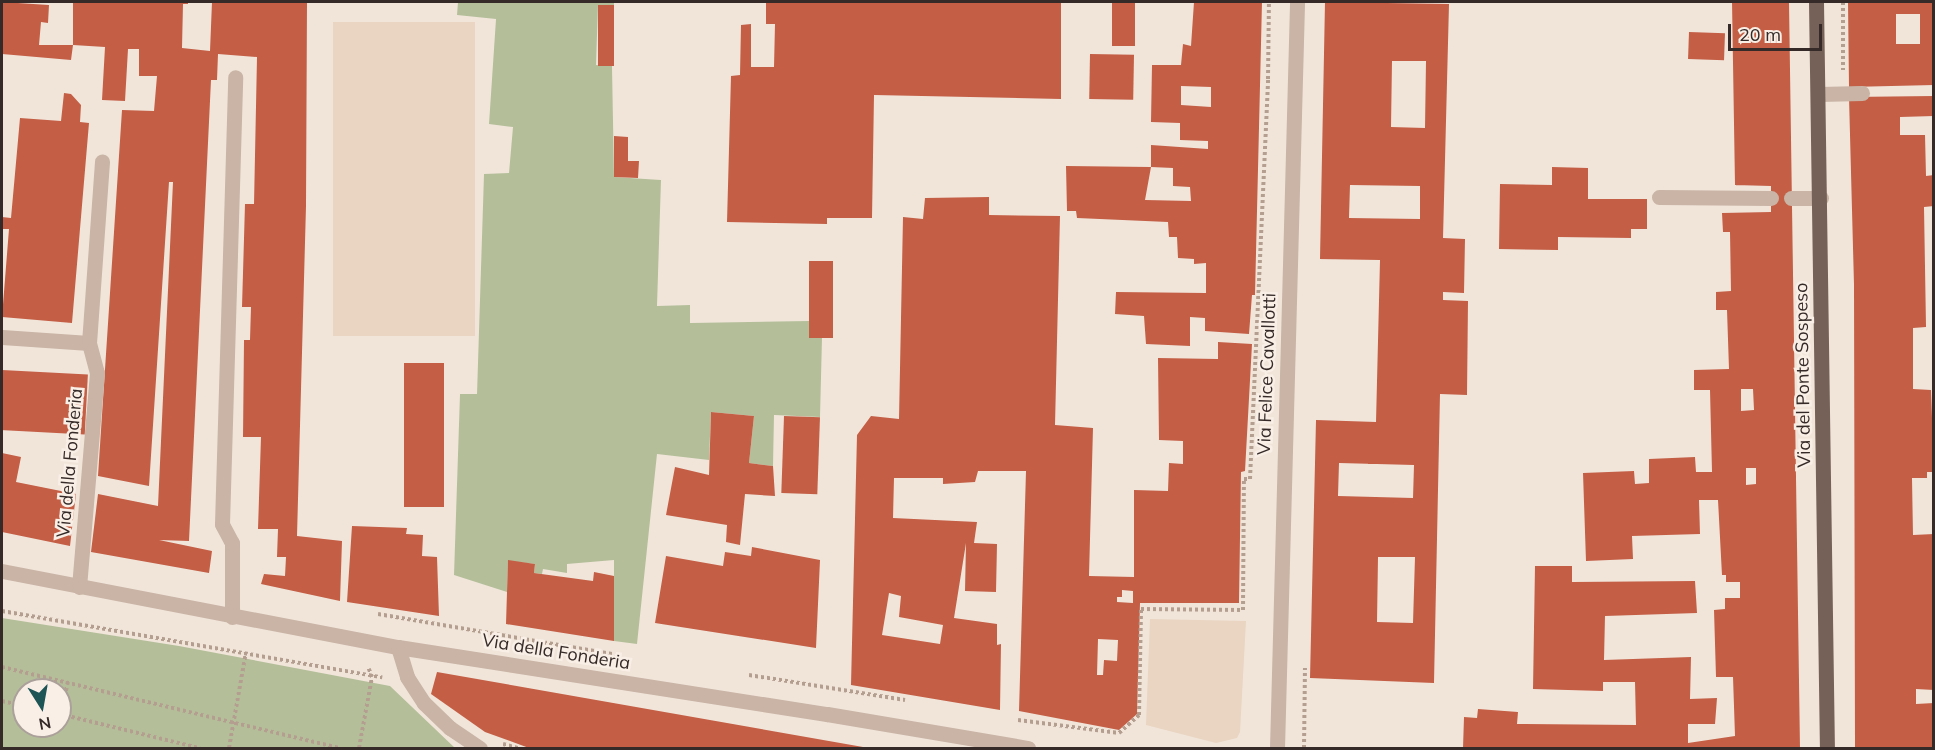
<!DOCTYPE html>
<html>
<head>
<meta charset="utf-8">
<style>
	body { margin:0 }
	#map { position:relative; width:1935px; height:750px; overflow:hidden; background:#f1e5da; font-family:Mulish,sans-serif }
	div>[style] { position:absolute }
	[style*='--x'] { left:calc(var(--x)*1px); top:calc(var(--y)*1px); width:calc(var(--w)*1px); rotate:calc(var(--a)*1deg) }
	.green>* { inset:0; background:#b4bf9a }
	.plaza>* { inset:0; background:#e9d5c1; transform-origin:0 0 }
	.building>* { inset:0; background:#c45e45; transform-origin:0 0 }
	.path>* { height:4px; margin-top:-2px; transform-origin:0; background:repeating-linear-gradient(90deg,#b49e90 0 3px,transparent 0 6px) }
	.service>* { height:15px; margin:-7.5px; padding:0 7.5px; transform-origin:7.5px; border-radius:7.5px; background:#c9b4a6 }
	.minor>* { height:15px; margin:-7.5px; padding:0 7.5px; transform-origin:7.5px; border-radius:7.5px; background:#c9b4a6 }
	.primary>* { height:15px; margin:-7.5px; padding:0 7.5px; transform-origin:7.5px; border-radius:7.5px; background:#766158 }
	span { translate:-50% -50%; white-space:nowrap; text-align:center; line-height:1.15; -webkit-text-stroke:5px #f9efe6; paint-order:stroke }
	.street-label { font-size:18px; color:#352a27 }
	.frame { position:absolute; inset:0; border:3px solid #352a27; pointer-events:none }
	.north { position:absolute; left:12px; top:678px; width:60px; height:60px; box-sizing:border-box; background:#f9efe6; border:2px solid #aba09a; border-radius:50%; rotate:169deg; font-size:16px; font-weight:700; line-height:24px; text-align:center; color:#352a27 }
	.north::after { content:''; display:block; margin:auto; width:21px; height:27px; background:#1d5455; clip-path:polygon(50% 0,100% 100%,50% 72%,0 100%) }
	.scale { position:absolute; left:1728px; top:24px; width:94px; height:27px; box-sizing:border-box; border:3px solid #352a27; border-top:0; padding-left:8px; font-size:18px; line-height:21px; white-space:nowrap; color:#352a27; -webkit-text-stroke:4px #f9efe6; paint-order:stroke }
</style>
</head>
<body>
<div id="map">
	<div class="green">
		<div style="clip-path:polygon(458px 2px,614px 2px,614px 5px,598px 5px,596px 65px,612px 66px,614px 177px,661px 180px,657px 306px,690px 305px,690px 323px,809px 321px,809px 338px,822px 338px,820px 417px,774px 415px,773px 466px,749px 463px,754px 416px,711px 412px,709px 460px,657px 454px,637px 644px,614px 641px,614px 560px,567px 564px,567px 573px,543px 569px,542px 574px,534px 573px,535px 564px,508px 561px,507px 592px,454px 575px,460px 394px,477px 394px,484px 174px,509px 173px,513px 127px,489px 124px,496px 19px,457px 15px)"></div>
		<div style="clip-path:polygon(evenodd,2px 618px,179px 646px,390px 686px,455px 748px,2px 747px,2px 618px,24px 690px,60px 690px,60px 726px,24px 726px,24px 690px)"></div>
	</div>
	<div class="plaza">
		<div style="left:333px;top:22px;width:142px;height:314px"></div>
		<div style="clip-path:polygon(1150px 619px,1246px 621px,1240px 732px,1237px 738px,1216px 743px,1146px 725px)"></div>
	</div>
	<div class="building">
		<div style="clip-path:polygon(2px 2px,49px 5px,48px 23px,41px 22px,39px 45px,73px 45px,71px 60px,2px 54px)"></div>
		<div style="clip-path:polygon(73px 2px,188px 2px,188px 4px,183px 4px,182px 48px,210px 51px,212px 2px,307px 2px,306px 206px,297px 536px,342px 541px,340px 601px,261px 584px,264px 574px,285px 576px,286px 557px,277px 557px,278px 529px,258px 529px,261px 437px,243px 437px,244px 340px,250px 340px,251px 307px,242px 307px,245px 204px,254px 204px,257px 57px,218px 54px,217px 80px,211px 80px,189px 541px,159px 540px,212px 551px,209px 573px,91px 552px,98px 494px,158px 506px,173px 182px,169px 182px,149px 486px,98px 476px,122px 110px,154px 111px,157px 76px,139px 76px,139px 49px,128px 49px,125px 101px,102px 100px,105px 47px,73px 45px)"></div>
		<div style="clip-path:polygon(766px 2px,1061px 2px,1061px 99px,874px 95px,872px 218px,827px 218px,827px 224px,727px 222px,731px 76px,740px 75px,741px 25px,751px 24px,751px 67px,774px 67px,775px 24px,766px 24px)"></div>
		<div style="left:1112px;top:2px;width:23px;height:44px"></div>
		<div style="clip-path:polygon(evenodd,1194px 2px,1262px 2px,1255px 295px,1252px 295px,1249px 334px,1205px 331px,1205px 318px,1190px 317px,1190px 346px,1146px 344px,1144px 316px,1115px 314px,1116px 292px,1206px 293px,1206px 263px,1194px 264px,1194px 259px,1178px 258px,1177px 237px,1169px 237px,1168px 222px,1077px 218px,1076px 211px,1067px 211px,1066px 166px,1151px 167px,1145px 200px,1191px 201px,1190px 187px,1173px 186px,1173px 168px,1151px 167px,1151px 145px,1208px 149px,1208px 141px,1180px 140px,1180px 123px,1151px 122px,1152px 65px,1181px 65px,1183px 44px,1191px 46px,1194px 2px,1181px 86px,1211px 87px,1211px 107px,1181px 105px,1181px 86px)"></div>
		<div style="clip-path:polygon(evenodd,1325px 2px,1449px 4px,1443px 238px,1465px 239px,1464px 293px,1443px 292px,1443px 300px,1468px 301px,1467px 395px,1440px 394px,1434px 683px,1310px 678px,1316px 420px,1376px 422px,1380px 260px,1320px 259px,1325px 2px,1392px 61px,1426px 61px,1425px 128px,1391px 127px,1392px 61px,1325px 2px,1350px 185px,1420px 186px,1420px 219px,1349px 218px,1350px 185px,1325px 2px,1339px 463px,1414px 465px,1413px 498px,1338px 496px,1339px 463px,1325px 2px,1378px 557px,1415px 557px,1413px 623px,1377px 622px,1378px 557px)"></div>
		<div style="clip-path:polygon(evenodd,1732px 2px,1789px 2px,1800px 748px,1463px 748px,1464px 717px,1477px 718px,1478px 709px,1518px 712px,1517px 724px,1636px 725px,1635px 682px,1603px 682px,1603px 691px,1533px 689px,1535px 566px,1572px 566px,1572px 582px,1695px 581px,1697px 613px,1605px 616px,1604px 660px,1691px 657px,1690px 699px,1717px 698px,1715px 724px,1688px 724px,1688px 743px,1735px 736px,1733px 677px,1716px 677px,1714px 610px,1725px 609px,1725px 598px,1740px 598px,1740px 582px,1726px 582px,1726px 575px,1722px 575px,1718px 500px,1699px 500px,1700px 534px,1632px 536px,1633px 559px,1586px 561px,1583px 473px,1634px 471px,1635px 484px,1649px 483px,1649px 459px,1695px 457px,1696px 472px,1712px 472px,1710px 390px,1694px 390px,1694px 370px,1729px 369px,1727px 310px,1716px 310px,1716px 292px,1731px 291px,1730px 232px,1723px 232px,1722px 213px,1771px 212px,1771px 186px,1735px 185px,1732px 2px,1741px 389px,1753px 389px,1754px 410px,1741px 411px,1741px 389px,1732px 2px,1746px 468px,1756px 468px,1756px 484px,1746px 485px,1746px 468px)"></div>
		<div style="clip-path:polygon(evenodd,1848px 2px,1934px 2px,1934px 85px,1849px 87px,1848px 2px,1896px 14px,1920px 14px,1920px 44px,1896px 44px,1896px 14px)"></div>
		<div style="left:598px;top:5px;width:16px;height:61px"></div>
		<div style="left:1689px;top:32px;width:36px;height:27px;rotate:2deg"></div>
		<div style="left:1090px;top:54px;width:44px;height:45px;rotate:1deg"></div>
		<div style="clip-path:polygon(64px 93px,71px 94px,81px 105px,80px 122px,89px 123px,72px 323px,2px 317px,9px 229px,2px 229px,2px 217px,11px 218px,20px 118px,61px 121px)"></div>
		<div style="clip-path:polygon(1934px 96px,1934px 116px,1900px 117px,1900px 135px,1925px 135px,1926px 176px,1934px 175px,1934px 206px,1924px 207px,1926px 327px,1913px 328px,1913px 389px,1931px 390px,1934px 472px,1927px 472px,1927px 478px,1912px 478px,1913px 535px,1934px 534px,1934px 690px,1916px 689px,1916px 704px,1934px 703px,1934px 748px,1855px 748px,1854px 285px,1849px 97px)"></div>
		<div style="clip-path:polygon(614px 136px,628px 137px,628px 161px,639px 161px,638px 178px,614px 177px)"></div>
		<div style="clip-path:polygon(1552px 167px,1588px 168px,1588px 199px,1647px 199px,1647px 229px,1631px 229px,1631px 238px,1558px 237px,1558px 250px,1499px 249px,1500px 184px,1552px 185px)"></div>
		<div style="clip-path:polygon(evenodd,989px 197px,989px 215px,1060px 216px,1055px 425px,1093px 428px,1089px 576px,1134px 577px,1134px 490px,1168px 491px,1169px 463px,1183px 464px,1183px 441px,1159px 440px,1158px 358px,1218px 359px,1218px 342px,1252px 344px,1245px 471px,1241px 472px,1239px 603px,1140px 603px,1137px 714px,1119px 730px,1019px 711px,1026px 471px,978px 471px,975px 482px,943px 484px,943px 478px,894px 478px,893px 518px,977px 522px,974px 543px,997px 544px,996px 592px,965px 591px,966px 543px,954px 618px,997px 624px,997px 645px,1001px 644px,1000px 710px,851px 685px,857px 435px,871px 416px,899px 419px,903px 217px,923px 219px,925px 198px,989px 197px,1122px 590px,1133px 591px,1133px 603px,1117px 602px,1117px 597px,1122px 597px,1122px 590px,989px 197px,889px 593px,901px 596px,899px 617px,943px 625px,940px 644px,882px 635px,889px 593px,989px 197px,1098px 639px,1118px 640px,1117px 661px,1104px 660px,1103px 675px,1097px 675px,1098px 639px)"></div>
		<div style="left:809px;top:261px;width:24px;height:77px"></div>
		<div style="left:404px;top:363px;width:40px;height:144px"></div>
		<div style="left:2px;top:370px;width:86px;height:60px;rotate:3deg"></div>
		<div style="clip-path:polygon(711px 412px,754px 416px,749px 463px,773px 466px,775px 496px,745px 494px,740px 545px,726px 542px,727px 525px,666px 515px,675px 467px,709px 475px)"></div>
		<div style="left:784px;top:416px;width:36px;height:77px;rotate:2deg"></div>
		<div style="clip-path:polygon(2px 453px,21px 457px,16px 482px,76px 494px,70px 546px,2px 532px)"></div>
		<div style="clip-path:polygon(352px 526px,407px 528px,406px 534px,423px 535px,422px 556px,437px 557px,439px 616px,347px 602px)"></div>
		<div style="clip-path:polygon(752px 547px,820px 560px,816px 648px,655px 623px,666px 556px,723px 566px,725px 552px,751px 556px)"></div>
		<div style="clip-path:polygon(508px 560px,535px 564px,534px 573px,593px 581px,594px 572px,614px 576px,614px 641px,506px 624px)"></div>
		<div style="clip-path:polygon(437px 672px,863px 747px,863px 748px,529px 748px,485px 732px,431px 694px)"></div>
	</div>
	<div class="path">
		<div style="--x:1843;--y:2;--w:68;--a:90"></div>
		<div style="--x:2;--y:611;--w:386;--a:9.9"></div>
		<div style="--x:378;--y:614;--w:242;--a:9.7"></div>
		<div style="--x:2;--y:667;--w:347;--a:13.5"></div>
		<div style="--x:749;--y:675;--w:158;--a:9.1"></div>
		<div style="--x:2;--y:701;--w:23;--a:13"></div>
		<div style="--x:60;--y:714;--w:144;--a:13.7"></div>
		<div style="--x:61;--y:714;--w:33;--a:-78"></div>
		<div style="--x:1018;--y:720;--w:102;--a:7.3"></div>
		<div style="--x:1119;--y:733;--w:27;--a:-42"></div>
		<div style="--x:1139;--y:715;--w:106;--a:-88.9"></div>
		<div style="--x:1141;--y:609;--w:102;--a:0.6"></div>
		<div style="--x:1243;--y:610;--w:131;--a:-89.6"></div>
		<div style="--x:1244;--y:479;--w:6;--a:0"></div>
		<div style="--x:1250;--y:479;--w:400;--a:-87.4"></div>
		<div style="--x:1268;--y:79;--w:77;--a:-89.3"></div>
		<div style="--x:503;--y:744;--w:16;--a:15"></div>
		<div style="--x:229;--y:748;--w:97;--a:-80"></div>
		<div style="--x:359;--y:748;--w:72;--a:-79.6"></div>
		<div style="--x:372;--y:677;--w:9;--a:-111"></div>
		<div style="--x:1304;--y:748;--w:80;--a:-89.3"></div>
	</div>
	<div class="service">
		<div style="--x:1819;--y:94;--w:43;--a:-1.3"></div>
		<div style="--x:1659;--y:197;--w:112;--a:0.5"></div>
		<div style="--x:1791;--y:198;--w:30;--a:0"></div>
		<div style="--x:232;--y:617;--w:74;--a:-90"></div>
		<div style="--x:232;--y:543;--w:21;--a:-118"></div>
		<div style="--x:222;--y:524;--w:447;--a:-88.3"></div>
	</div>
	<div class="minor">
		<div style="--x:2;--y:337;--w:87;--a:3.9"></div>
		<div style="--x:2;--y:571;--w:403;--a:10.9"></div>
		<div style="--x:398;--y:647;--w:434;--a:8.9"></div>
		<div style="--x:827;--y:714;--w:204;--a:9.6"></div>
		<div style="--x:79;--y:587;--w:215;--a:-85.2"></div>
		<div style="--x:97;--y:373;--w:31;--a:-105"></div>
		<div style="--x:89;--y:343;--w:182;--a:-85.9"></div>
		<div style="--x:398;--y:647;--w:31;--a:73"></div>
		<div style="--x:407;--y:677;--w:31;--a:57"></div>
		<div style="--x:424;--y:703;--w:36;--a:44"></div>
		<div style="--x:450;--y:728;--w:36;--a:34"></div>
		<div style="--x:1277;--y:748;--w:746;--a:-88.46"></div>
	</div>
	<div class="primary">
		<div style="--x:1816;--y:2;--w:746;--a:89.16"></div>
	</div>
	<div class="street-label">
		<span style="left:1267px;top:374px;rotate:-88deg">Via Felice Cavallotti</span>
		<span style="left:1803px;top:375px;rotate:-91deg">Via del Ponte Sospeso</span>
		<span style="left:70px;top:463px;rotate:-85deg">Via della Fonderia</span>
		<span style="left:556px;top:652px;rotate:9deg">Via della Fonderia</span>
	</div>
	<div class="frame"></div>
	<div class="north">N</div>
	<div class="scale">20 m</div>
</div>
</body>
</html>
